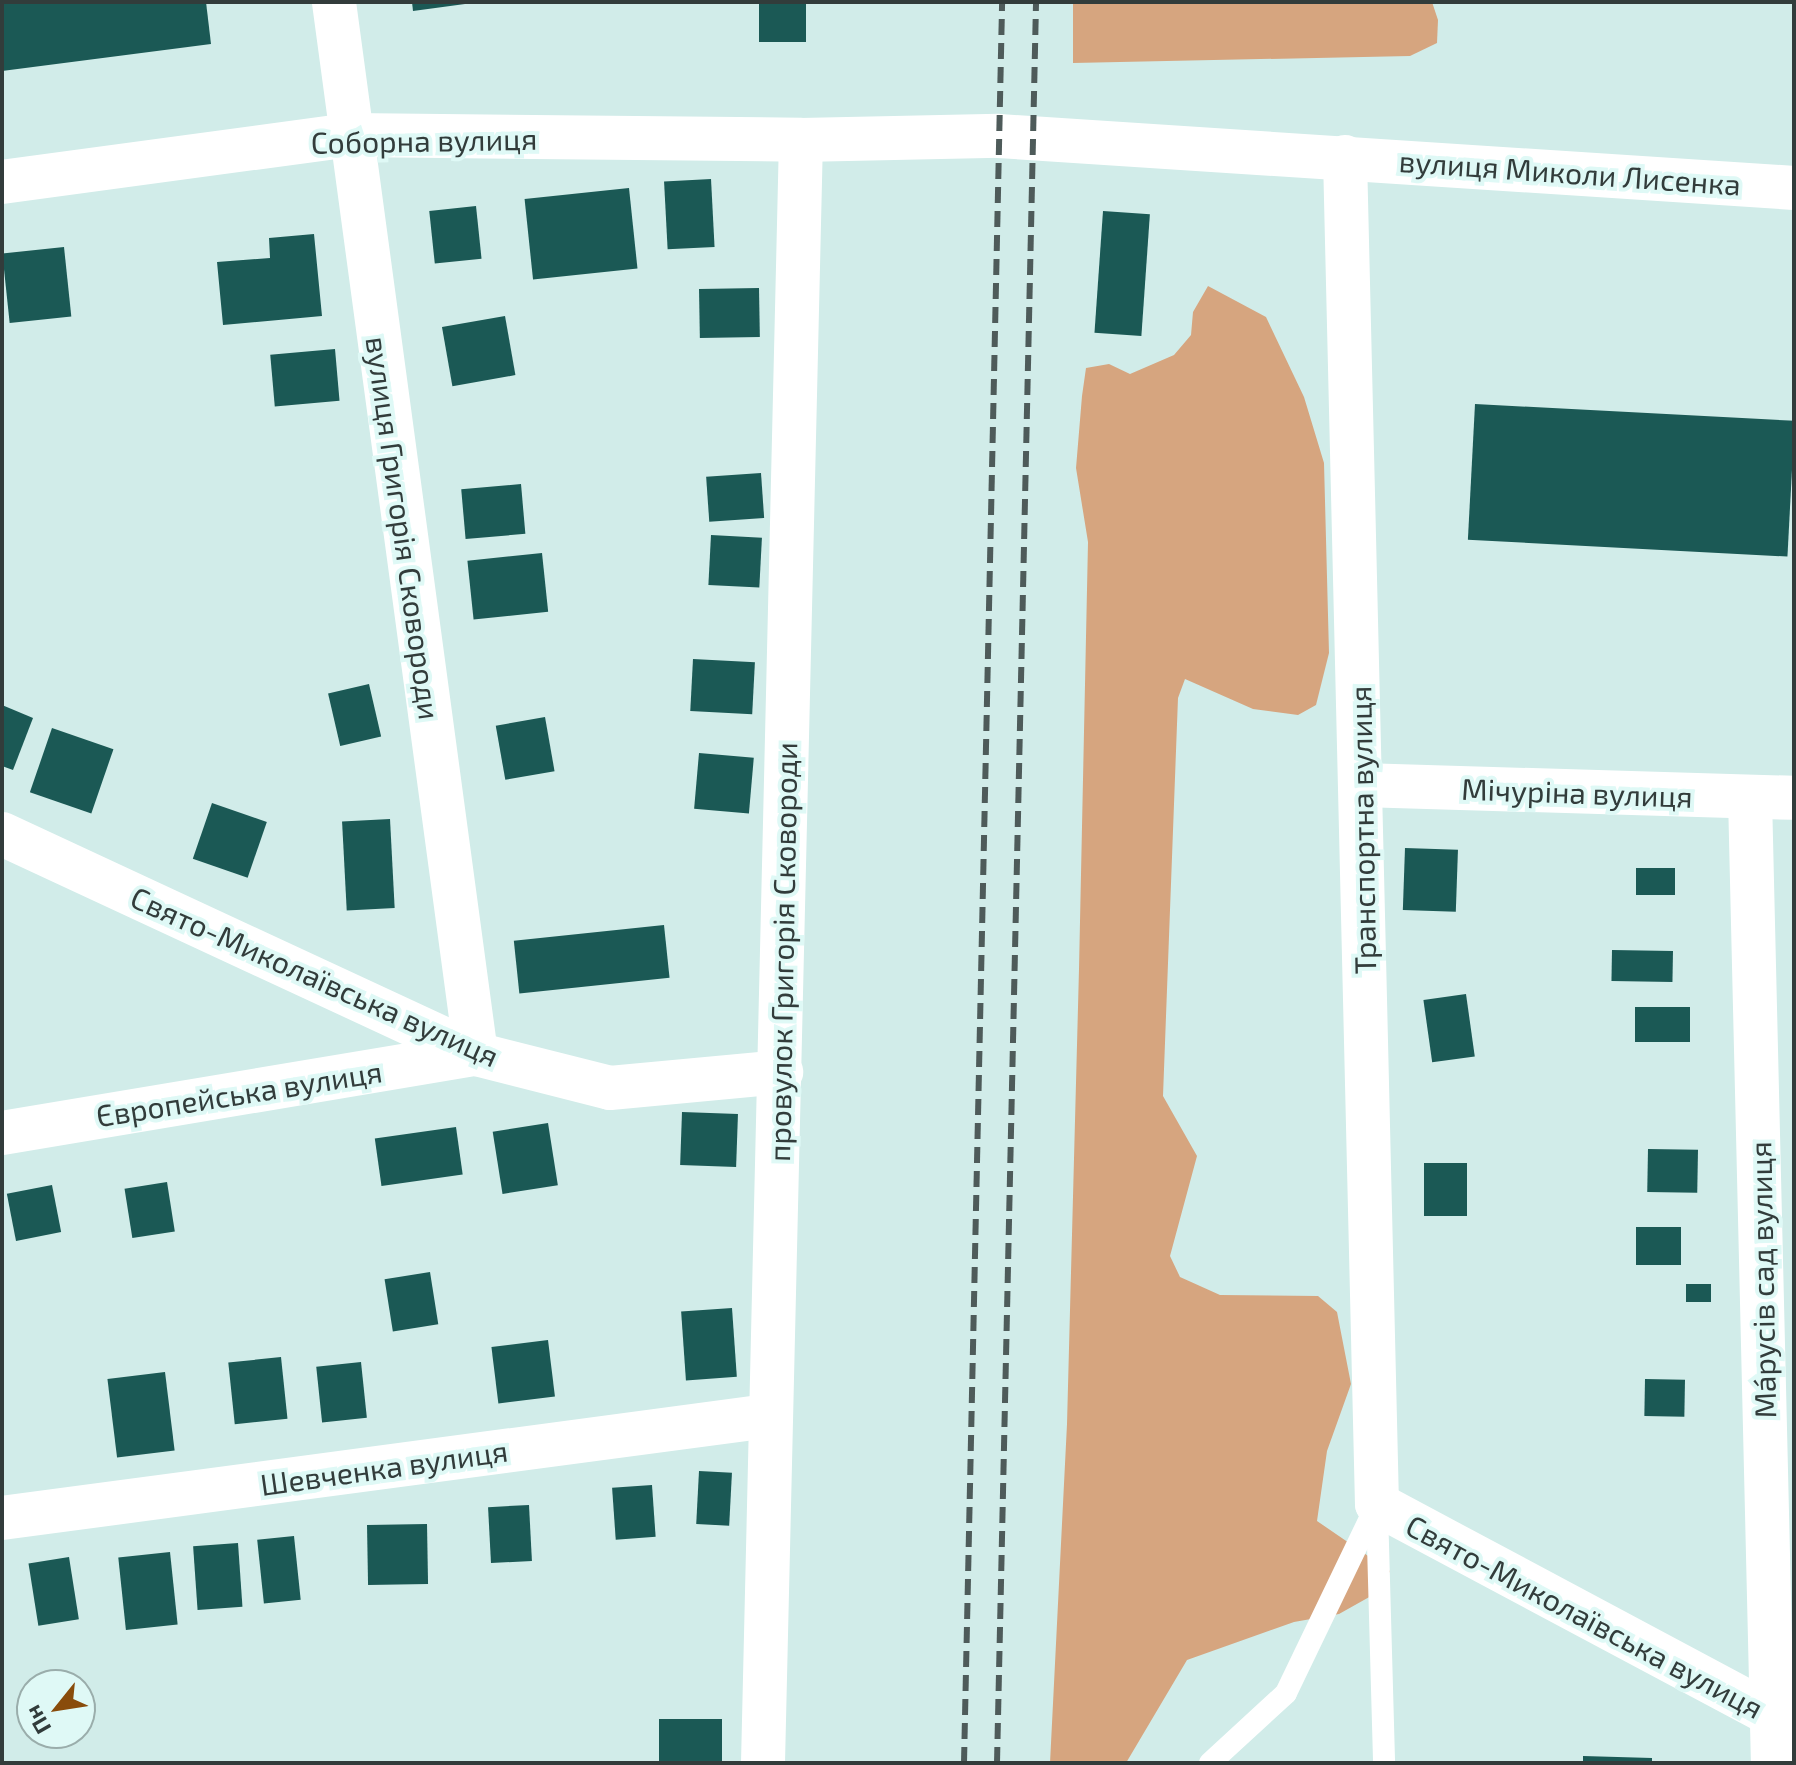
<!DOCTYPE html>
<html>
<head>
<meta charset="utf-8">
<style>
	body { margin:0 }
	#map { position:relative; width:1796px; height:1765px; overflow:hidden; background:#d1ece9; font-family:"Exo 2",sans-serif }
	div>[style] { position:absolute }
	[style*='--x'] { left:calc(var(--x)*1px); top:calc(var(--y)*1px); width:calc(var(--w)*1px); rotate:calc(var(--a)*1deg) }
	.forest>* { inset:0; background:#d6a57f }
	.building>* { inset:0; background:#1b5955; transform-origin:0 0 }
	.service>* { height:22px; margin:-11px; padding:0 11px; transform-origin:11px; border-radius:11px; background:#fff }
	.minor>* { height:44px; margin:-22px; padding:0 22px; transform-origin:22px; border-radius:22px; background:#fff }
	.tertiary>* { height:44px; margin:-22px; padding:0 22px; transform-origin:22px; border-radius:22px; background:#fff }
	.rail>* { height:6px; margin-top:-3px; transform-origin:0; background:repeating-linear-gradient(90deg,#4e5b5a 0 16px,transparent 0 24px) }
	span { translate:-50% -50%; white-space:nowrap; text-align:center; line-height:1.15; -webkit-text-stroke:8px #dff9f6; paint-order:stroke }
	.street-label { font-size:30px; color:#323c3b }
	.frame { position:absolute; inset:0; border:4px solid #323c3b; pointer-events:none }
	.north { position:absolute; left:16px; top:1669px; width:80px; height:80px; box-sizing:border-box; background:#dff9f6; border:2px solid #9aadab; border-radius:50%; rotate:240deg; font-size:22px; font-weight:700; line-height:32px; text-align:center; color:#323c3b }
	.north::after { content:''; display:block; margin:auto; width:28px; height:36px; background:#894c0b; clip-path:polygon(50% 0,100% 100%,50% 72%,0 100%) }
</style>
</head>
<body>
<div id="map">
	<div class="forest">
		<div style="clip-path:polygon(1073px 2px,1432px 2px,1438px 20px,1437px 43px,1410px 56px,1073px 63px)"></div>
		<div style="clip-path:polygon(1208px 286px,1266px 317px,1304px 397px,1324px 463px,1329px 653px,1316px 705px,1298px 715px,1253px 709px,1185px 679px,1178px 698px,1163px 1096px,1197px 1156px,1170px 1256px,1180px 1277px,1220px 1295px,1318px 1296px,1337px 1312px,1351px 1384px,1327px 1451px,1317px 1521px,1390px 1571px,1380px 1591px,1339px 1614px,1294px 1622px,1187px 1660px,1126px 1763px,1050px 1763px,1067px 1424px,1079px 969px,1088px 542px,1076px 468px,1082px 396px,1086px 368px,1109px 364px,1130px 374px,1174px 355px,1191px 335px,1193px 312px)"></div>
	</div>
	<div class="building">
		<div style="clip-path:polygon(2px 2px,206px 2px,211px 44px,2px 71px)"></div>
		<div style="clip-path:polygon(412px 2px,465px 2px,465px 4px,413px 11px)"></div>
		<div style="left:759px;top:2px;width:47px;height:40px"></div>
		<div style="left:711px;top:179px;width:68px;height:47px;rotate:87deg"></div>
		<div style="left:629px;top:188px;width:81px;height:105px;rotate:84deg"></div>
		<div style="left:476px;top:206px;width:53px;height:47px;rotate:84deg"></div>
		<div style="left:1103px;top:211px;width:47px;height:122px;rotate:4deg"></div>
		<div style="clip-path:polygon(314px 234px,322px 316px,223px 325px,217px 262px,270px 258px,269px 238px)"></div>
		<div style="left:64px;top:247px;width:70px;height:62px;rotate:84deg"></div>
		<div style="left:759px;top:288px;width:49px;height:60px;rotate:89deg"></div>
		<div style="left:505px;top:316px;width:60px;height:64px;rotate:80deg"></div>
		<div style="left:335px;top:349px;width:52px;height:65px;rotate:85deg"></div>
		<div style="left:1475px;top:404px;width:320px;height:136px;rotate:3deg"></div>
		<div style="left:761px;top:473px;width:45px;height:55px;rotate:86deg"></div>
		<div style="left:521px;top:484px;width:50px;height:60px;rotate:85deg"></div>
		<div style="left:711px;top:535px;width:51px;height:50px;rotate:3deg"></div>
		<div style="left:542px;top:553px;width:59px;height:75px;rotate:84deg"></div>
		<div style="left:693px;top:659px;width:62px;height:52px;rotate:3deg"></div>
		<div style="left:369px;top:684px;width:54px;height:42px;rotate:77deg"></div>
		<div style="clip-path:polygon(2px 705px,33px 718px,13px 770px,2px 766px)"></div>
		<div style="left:545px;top:717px;width:55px;height:50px;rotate:80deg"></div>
		<div style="left:52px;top:728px;width:65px;height:68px;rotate:19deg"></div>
		<div style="left:699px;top:753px;width:55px;height:56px;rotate:5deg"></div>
		<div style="left:212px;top:803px;width:58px;height:59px;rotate:19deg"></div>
		<div style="left:390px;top:819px;width:89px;height:48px;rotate:87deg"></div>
		<div style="left:1405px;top:848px;width:53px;height:62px;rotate:2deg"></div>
		<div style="left:1636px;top:868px;width:39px;height:27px"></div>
		<div style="left:664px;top:925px;width:53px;height:151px;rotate:84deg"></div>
		<div style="left:1612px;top:950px;width:61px;height:31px;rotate:1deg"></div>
		<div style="left:1466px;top:994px;width:63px;height:43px;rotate:82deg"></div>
		<div style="left:1635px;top:1007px;width:55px;height:35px"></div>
		<div style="left:682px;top:1112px;width:56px;height:53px;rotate:2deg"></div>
		<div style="left:548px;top:1123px;width:63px;height:56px;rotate:81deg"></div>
		<div style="left:456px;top:1127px;width:48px;height:82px;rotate:82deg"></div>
		<div style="left:1648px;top:1149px;width:50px;height:43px;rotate:1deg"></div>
		<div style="left:1424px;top:1163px;width:43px;height:53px"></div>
		<div style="left:167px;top:1182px;width:50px;height:43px;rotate:81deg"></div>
		<div style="left:52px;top:1185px;width:48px;height:46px;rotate:79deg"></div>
		<div style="left:1636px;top:1227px;width:45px;height:38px"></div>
		<div style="left:430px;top:1272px;width:53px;height:46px;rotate:81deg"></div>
		<div style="left:1686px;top:1284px;width:25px;height:18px"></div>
		<div style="left:732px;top:1308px;width:69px;height:51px;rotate:86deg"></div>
		<div style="left:548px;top:1340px;width:57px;height:57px;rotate:83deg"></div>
		<div style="left:281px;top:1357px;width:62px;height:53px;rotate:84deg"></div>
		<div style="left:361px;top:1362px;width:56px;height:45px;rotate:84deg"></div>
		<div style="left:165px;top:1372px;width:79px;height:58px;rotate:83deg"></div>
		<div style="left:1645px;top:1379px;width:40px;height:37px;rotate:1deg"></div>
		<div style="left:699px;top:1471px;width:33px;height:53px;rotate:3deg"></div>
		<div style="left:652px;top:1485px;width:52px;height:40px;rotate:86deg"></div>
		<div style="left:529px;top:1505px;width:56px;height:41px;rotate:87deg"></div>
		<div style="left:427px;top:1524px;width:60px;height:60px;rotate:89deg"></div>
		<div style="left:294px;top:1536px;width:64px;height:37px;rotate:84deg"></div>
		<div style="left:238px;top:1543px;width:64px;height:45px;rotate:86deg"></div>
		<div style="left:170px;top:1552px;width:73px;height:52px;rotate:84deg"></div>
		<div style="left:69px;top:1557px;width:63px;height:41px;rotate:81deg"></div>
		<div style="left:659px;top:1719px;width:63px;height:44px"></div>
		<div style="clip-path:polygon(1583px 1756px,1652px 1758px,1652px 1763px,1583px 1763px)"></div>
	</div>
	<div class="service">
		<div style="--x:1377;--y:1509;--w:254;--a:88.4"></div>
		<div style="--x:1210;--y:1763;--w:103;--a:-42.6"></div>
		<div style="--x:1286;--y:1693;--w:210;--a:-64.3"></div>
	</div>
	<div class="minor">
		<div style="--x:1345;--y:157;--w:1347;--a:88.64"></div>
		<div style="--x:2;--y:182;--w:352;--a:-7.7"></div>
		<div style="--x:351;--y:135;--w:450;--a:0.6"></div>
		<div style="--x:801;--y:140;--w:198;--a:-1.2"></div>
		<div style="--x:999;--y:136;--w:797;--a:3.74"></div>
		<div style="--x:1361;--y:785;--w:433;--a:1.7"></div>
		<div style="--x:1750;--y:797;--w:966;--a:88.64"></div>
		<div style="--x:2;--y:834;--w:523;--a:24.9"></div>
		<div style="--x:476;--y:1054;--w:138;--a:14.2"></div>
		<div style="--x:610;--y:1088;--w:172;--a:-5.3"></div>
		<div style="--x:2;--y:1133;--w:481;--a:-9.5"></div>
		<div style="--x:476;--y:1054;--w:1062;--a:-97.69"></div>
		<div style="--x:2;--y:1518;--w:772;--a:-7.59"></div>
		<div style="--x:763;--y:1763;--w:1623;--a:-88.66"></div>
	</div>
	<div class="tertiary">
		<div style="--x:1377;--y:1504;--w:473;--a:28.1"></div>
	</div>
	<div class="rail">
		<div style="--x:964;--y:1763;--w:1761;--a:-88.76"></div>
		<div style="--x:997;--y:1763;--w:1761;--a:-88.73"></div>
	</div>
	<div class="street-label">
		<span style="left:424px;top:140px;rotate:-1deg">Соборна вулиця</span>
		<span style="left:1570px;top:172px;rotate:4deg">вулиця Миколи Лисенка</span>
		<span style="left:404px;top:528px;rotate:82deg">вулиця Григорія Сковороди</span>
		<span style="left:1577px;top:792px;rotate:2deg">Мічуріна вулиця</span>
		<span style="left:1362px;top:830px;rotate:-91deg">Транспортна вулиця</span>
		<span style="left:782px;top:952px;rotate:-89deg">провулок Григорія Сковороди</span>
		<span style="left:315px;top:976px;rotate:24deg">Свято-Миколаївська вулиця</span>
		<span style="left:239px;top:1093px;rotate:-9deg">Європейська вулиця</span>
		<span style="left:1762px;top:1280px;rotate:-91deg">Мáрусів сад вулиця</span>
		<span style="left:384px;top:1467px;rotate:-8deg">Шевченка вулиця</span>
		<span style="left:1585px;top:1616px;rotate:28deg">Свято-Миколаївська вулиця</span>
	</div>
	<div class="frame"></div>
	<div class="north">Пн</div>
</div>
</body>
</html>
